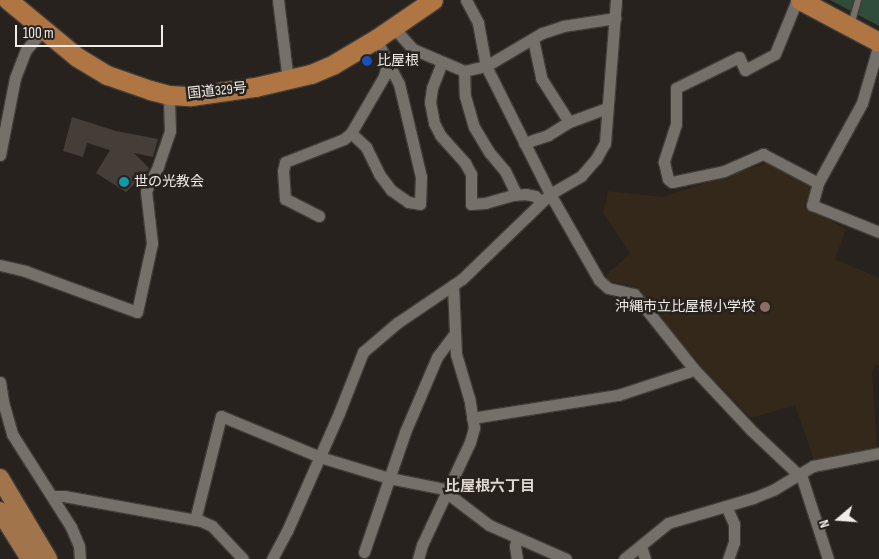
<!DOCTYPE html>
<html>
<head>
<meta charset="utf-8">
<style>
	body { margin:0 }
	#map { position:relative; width:879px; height:559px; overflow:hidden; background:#27221d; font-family:"Sofia Sans Condensed","Noto Sans JP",sans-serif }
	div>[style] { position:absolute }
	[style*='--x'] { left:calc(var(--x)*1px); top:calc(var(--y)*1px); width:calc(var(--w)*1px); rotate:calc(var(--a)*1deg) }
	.education>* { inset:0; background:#332819 }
	.green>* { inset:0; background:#304c3a }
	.building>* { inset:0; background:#443d38 }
	.roads { filter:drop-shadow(1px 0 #403d39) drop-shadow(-1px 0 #403d39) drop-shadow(0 1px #403d39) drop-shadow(0 -1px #403d39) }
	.service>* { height:5.5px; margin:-2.75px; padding:0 2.75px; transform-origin:2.75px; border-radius:2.75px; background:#76706a }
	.minor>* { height:11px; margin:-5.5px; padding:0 5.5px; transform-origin:5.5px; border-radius:5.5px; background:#76706a }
	.primary>* { height:18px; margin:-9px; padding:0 9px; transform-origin:9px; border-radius:9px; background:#a1744c }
	.trunk>* { height:19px; margin:-9.5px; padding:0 9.5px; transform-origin:9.5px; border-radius:9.5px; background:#af7542 }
	.dots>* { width:14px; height:14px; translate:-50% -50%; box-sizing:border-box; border:2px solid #27221d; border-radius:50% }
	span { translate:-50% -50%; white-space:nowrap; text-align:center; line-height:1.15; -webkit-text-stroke:5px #27221d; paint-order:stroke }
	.poi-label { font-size:14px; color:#f0ede9 }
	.left { translate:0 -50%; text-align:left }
	.right { translate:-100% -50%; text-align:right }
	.street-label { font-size:14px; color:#f0ede9 }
	.neighbourhood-label { font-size:15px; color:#dfd9d2; font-weight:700 }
	.north { position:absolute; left:814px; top:494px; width:50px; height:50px; -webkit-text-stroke:4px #27221d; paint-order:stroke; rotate:252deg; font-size:14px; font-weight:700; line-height:20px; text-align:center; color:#f0ede9 }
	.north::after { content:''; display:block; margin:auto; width:18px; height:22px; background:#f0ede9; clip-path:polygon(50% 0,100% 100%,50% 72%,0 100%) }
	.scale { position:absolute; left:15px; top:25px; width:148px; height:22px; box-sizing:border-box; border:2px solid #f0ede9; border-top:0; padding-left:6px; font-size:15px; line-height:18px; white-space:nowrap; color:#f0ede9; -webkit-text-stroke:4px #27221d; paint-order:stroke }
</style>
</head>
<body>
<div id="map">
	<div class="education">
		<div style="clip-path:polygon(766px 163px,811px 185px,805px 207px,846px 229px,835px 259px,879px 278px,879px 365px,876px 365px,872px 372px,877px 449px,814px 460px,795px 405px,751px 418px,708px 374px,634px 286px,609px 281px,606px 275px,630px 254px,603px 213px,608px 191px,663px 197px)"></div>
	</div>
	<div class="green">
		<div style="clip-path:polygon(830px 0,879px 0,879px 26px)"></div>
	</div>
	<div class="building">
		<div style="clip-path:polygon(72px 117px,116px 131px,158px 139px,153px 157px,134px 153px,149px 168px,147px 172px,126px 192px,96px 173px,110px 150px,87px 143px,83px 157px,63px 151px)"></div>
	</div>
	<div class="roads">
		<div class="service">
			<div style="--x:851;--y:25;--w:26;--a:-74"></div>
		</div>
		<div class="minor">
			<div style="--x:278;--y:0;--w:81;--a:82.9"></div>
			<div style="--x:466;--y:0;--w:26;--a:62"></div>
			<div style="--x:478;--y:23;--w:44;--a:79.5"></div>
			<div style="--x:486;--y:66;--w:143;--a:63.4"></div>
			<div style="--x:550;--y:194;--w:99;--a:60.3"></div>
			<div style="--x:599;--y:280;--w:12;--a:42"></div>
			<div style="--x:608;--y:288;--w:27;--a:13"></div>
			<div style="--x:634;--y:294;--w:95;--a:51.4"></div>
			<div style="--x:693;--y:368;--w:83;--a:46.9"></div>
			<div style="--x:750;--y:429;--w:71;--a:43.3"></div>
			<div style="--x:802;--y:478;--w:85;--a:72.2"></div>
			<div style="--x:797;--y:0;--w:58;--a:112.2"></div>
			<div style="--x:775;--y:54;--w:34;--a:152"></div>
			<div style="--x:745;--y:70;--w:14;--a:-115"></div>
			<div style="--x:739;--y:57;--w:70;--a:153.8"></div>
			<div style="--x:676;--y:88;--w:36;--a:90"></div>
			<div style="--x:676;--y:124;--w:40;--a:108"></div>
			<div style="--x:664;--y:162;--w:17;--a:77"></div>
			<div style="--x:668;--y:179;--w:5;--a:37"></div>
			<div style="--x:672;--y:182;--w:53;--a:-11.9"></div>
			<div style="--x:724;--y:171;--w:43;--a:-23.6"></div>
			<div style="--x:763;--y:154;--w:62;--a:27.8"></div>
			<div style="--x:393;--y:27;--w:30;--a:48"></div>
			<div style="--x:413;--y:49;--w:56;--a:23.3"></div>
			<div style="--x:464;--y:71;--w:23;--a:-13"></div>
			<div style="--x:486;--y:66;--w:65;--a:-30.5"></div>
			<div style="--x:542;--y:33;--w:22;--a:-18"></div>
			<div style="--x:563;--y:26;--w:53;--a:-8.7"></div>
			<div style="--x:533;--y:39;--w:40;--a:78"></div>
			<div style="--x:541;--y:78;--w:52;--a:57.5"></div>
			<div style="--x:879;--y:44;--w:61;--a:106.1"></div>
			<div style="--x:862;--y:103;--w:91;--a:118.8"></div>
			<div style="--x:818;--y:183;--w:23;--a:105"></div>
			<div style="--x:812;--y:205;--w:72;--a:21.9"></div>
			<div style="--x:442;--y:62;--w:28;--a:111"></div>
			<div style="--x:432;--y:88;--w:14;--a:98"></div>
			<div style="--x:430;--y:102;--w:21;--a:79"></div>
			<div style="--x:434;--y:123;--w:13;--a:63"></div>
			<div style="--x:440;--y:135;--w:38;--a:48"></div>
			<div style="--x:465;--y:163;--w:13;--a:61"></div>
			<div style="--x:471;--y:174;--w:30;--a:90"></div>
			<div style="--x:471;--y:204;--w:14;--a:-4"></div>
			<div style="--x:485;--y:203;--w:29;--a:-16"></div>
			<div style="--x:513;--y:195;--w:12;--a:-5"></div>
			<div style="--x:525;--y:194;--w:10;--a:11"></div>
			<div style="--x:535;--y:196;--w:8;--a:45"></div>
			<div style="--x:464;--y:71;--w:25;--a:88"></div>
			<div style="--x:465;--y:96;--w:32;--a:74"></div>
			<div style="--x:474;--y:127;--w:29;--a:59"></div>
			<div style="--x:489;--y:152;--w:25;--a:50"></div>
			<div style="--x:505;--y:171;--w:25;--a:64"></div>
			<div style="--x:351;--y:133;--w:21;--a:43"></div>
			<div style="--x:366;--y:147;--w:30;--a:64"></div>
			<div style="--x:379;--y:174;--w:20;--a:53"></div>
			<div style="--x:391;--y:190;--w:21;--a:35"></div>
			<div style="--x:408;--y:202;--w:12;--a:9"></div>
			<div style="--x:420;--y:204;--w:27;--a:-88"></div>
			<div style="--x:421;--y:177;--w:96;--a:-103.3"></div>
			<div style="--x:399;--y:84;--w:51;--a:-117.1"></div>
			<div style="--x:524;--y:143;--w:25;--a:-18"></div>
			<div style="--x:548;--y:135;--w:25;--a:-32"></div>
			<div style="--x:569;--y:122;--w:40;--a:-20.2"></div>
			<div style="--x:0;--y:155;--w:78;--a:-79"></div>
			<div style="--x:15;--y:78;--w:30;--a:-69"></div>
			<div style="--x:26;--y:50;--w:26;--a:-50"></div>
			<div style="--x:319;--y:216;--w:38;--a:-153"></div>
			<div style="--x:285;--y:199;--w:28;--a:-94"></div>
			<div style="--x:283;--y:171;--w:9;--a:-77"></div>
			<div style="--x:285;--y:162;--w:63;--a:-21.3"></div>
			<div style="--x:344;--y:139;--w:9;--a:-41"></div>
			<div style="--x:351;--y:133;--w:66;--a:-59.9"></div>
			<div style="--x:384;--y:76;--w:15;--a:-74"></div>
			<div style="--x:0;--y:265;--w:26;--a:13"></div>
			<div style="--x:25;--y:271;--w:119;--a:20.1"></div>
			<div style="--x:137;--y:312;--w:71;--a:-77.7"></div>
			<div style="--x:152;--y:243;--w:52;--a:-96.6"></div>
			<div style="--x:146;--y:191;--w:28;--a:-64"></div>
			<div style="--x:158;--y:166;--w:37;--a:-71"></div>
			<div style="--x:170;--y:131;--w:36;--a:-92"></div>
			<div style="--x:0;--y:382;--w:20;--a:81"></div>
			<div style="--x:3;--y:402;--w:33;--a:74"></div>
			<div style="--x:12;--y:434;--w:110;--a:57.6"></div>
			<div style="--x:71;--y:527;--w:21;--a:67"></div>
			<div style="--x:79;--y:546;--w:13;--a:86"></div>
			<div style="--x:472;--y:418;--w:148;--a:-9"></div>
			<div style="--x:618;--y:395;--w:74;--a:-18.2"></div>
			<div style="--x:688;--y:372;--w:6;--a:-39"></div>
			<div style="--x:447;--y:493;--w:53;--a:37.3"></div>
			<div style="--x:489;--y:525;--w:84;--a:23.8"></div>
			<div style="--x:53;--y:496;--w:11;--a:0"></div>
			<div style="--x:64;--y:496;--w:139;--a:10.3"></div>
			<div style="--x:201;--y:521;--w:12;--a:24"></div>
			<div style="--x:212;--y:526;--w:45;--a:46.8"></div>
			<div style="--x:726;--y:506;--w:20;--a:66"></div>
			<div style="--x:734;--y:524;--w:18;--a:90"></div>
			<div style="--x:734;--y:542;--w:18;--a:109"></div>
			<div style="--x:195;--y:520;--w:107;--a:-76"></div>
			<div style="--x:221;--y:416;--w:107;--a:22.5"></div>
			<div style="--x:320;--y:457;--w:72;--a:16.9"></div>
			<div style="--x:389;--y:478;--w:61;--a:11.3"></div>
			<div style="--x:641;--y:546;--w:14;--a:73"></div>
			<div style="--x:364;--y:552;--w:127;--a:-71.1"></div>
			<div style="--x:405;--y:432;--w:82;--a:-66.9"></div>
			<div style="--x:437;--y:357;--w:30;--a:-53"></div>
			<div style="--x:272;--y:559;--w:32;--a:-62"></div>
			<div style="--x:287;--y:531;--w:129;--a:-66.2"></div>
			<div style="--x:339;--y:413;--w:66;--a:-68.5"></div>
			<div style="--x:363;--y:352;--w:45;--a:-40.5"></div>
			<div style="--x:397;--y:323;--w:78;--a:-34.1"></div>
			<div style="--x:462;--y:279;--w:122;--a:-44"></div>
			<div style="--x:550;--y:194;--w:36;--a:-30"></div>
			<div style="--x:581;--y:176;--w:23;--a:-49"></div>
			<div style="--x:596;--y:159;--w:18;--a:-61"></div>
			<div style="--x:605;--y:143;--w:143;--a:-85.6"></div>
			<div style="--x:418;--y:559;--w:15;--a:-74"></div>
			<div style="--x:422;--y:545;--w:114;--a:-65"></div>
			<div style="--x:470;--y:442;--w:15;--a:-74"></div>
			<div style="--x:474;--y:428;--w:30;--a:-99"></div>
			<div style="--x:469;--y:398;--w:46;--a:-106.5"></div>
			<div style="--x:456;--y:354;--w:69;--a:-92.5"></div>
			<div style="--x:517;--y:559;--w:13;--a:-99"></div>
			<div style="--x:515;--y:546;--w:8;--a:-76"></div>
			<div style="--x:624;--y:559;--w:57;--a:-39.3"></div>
			<div style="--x:668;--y:523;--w:89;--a:-16.4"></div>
			<div style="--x:753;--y:498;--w:22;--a:-22"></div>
			<div style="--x:773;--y:490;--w:47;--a:-31"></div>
			<div style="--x:813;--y:466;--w:67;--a:-11.1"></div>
		</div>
		<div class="primary">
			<div style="--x:0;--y:478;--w:94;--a:59.3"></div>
			<div style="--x:0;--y:511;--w:57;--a:58"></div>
		</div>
		<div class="trunk">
			<div style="--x:8;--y:0;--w:89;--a:39.6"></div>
			<div style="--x:77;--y:57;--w:35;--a:31"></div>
			<div style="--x:107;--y:75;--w:46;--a:19.2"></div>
			<div style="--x:150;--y:90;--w:20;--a:15"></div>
			<div style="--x:169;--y:95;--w:22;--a:3"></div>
			<div style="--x:191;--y:96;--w:65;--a:-8"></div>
			<div style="--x:255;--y:87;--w:57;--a:-13.1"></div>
			<div style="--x:311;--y:74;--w:25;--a:-23"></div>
			<div style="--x:334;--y:64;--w:49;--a:-30.8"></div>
			<div style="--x:376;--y:39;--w:69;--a:-34.4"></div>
			<div style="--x:800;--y:0;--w:89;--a:28"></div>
		</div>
	</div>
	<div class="dots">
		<div style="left:367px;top:61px;background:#1a4fb4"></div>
		<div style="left:124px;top:182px;background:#0f9aa8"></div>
		<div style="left:765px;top:307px;background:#8d6e63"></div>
	</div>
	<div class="poi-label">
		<span class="left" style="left:377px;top:61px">比屋根</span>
		<span class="left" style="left:134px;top:182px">世の光教会</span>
		<span class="right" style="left:755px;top:307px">沖縄市立比屋根小学校</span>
	</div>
	<div class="street-label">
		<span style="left:217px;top:91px;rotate:-6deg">国道329号</span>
	</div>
	<div class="neighbourhood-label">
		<span style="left:490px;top:487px">比屋根六丁目</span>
	</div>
	<div class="north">N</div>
	<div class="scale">100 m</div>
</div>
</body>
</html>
